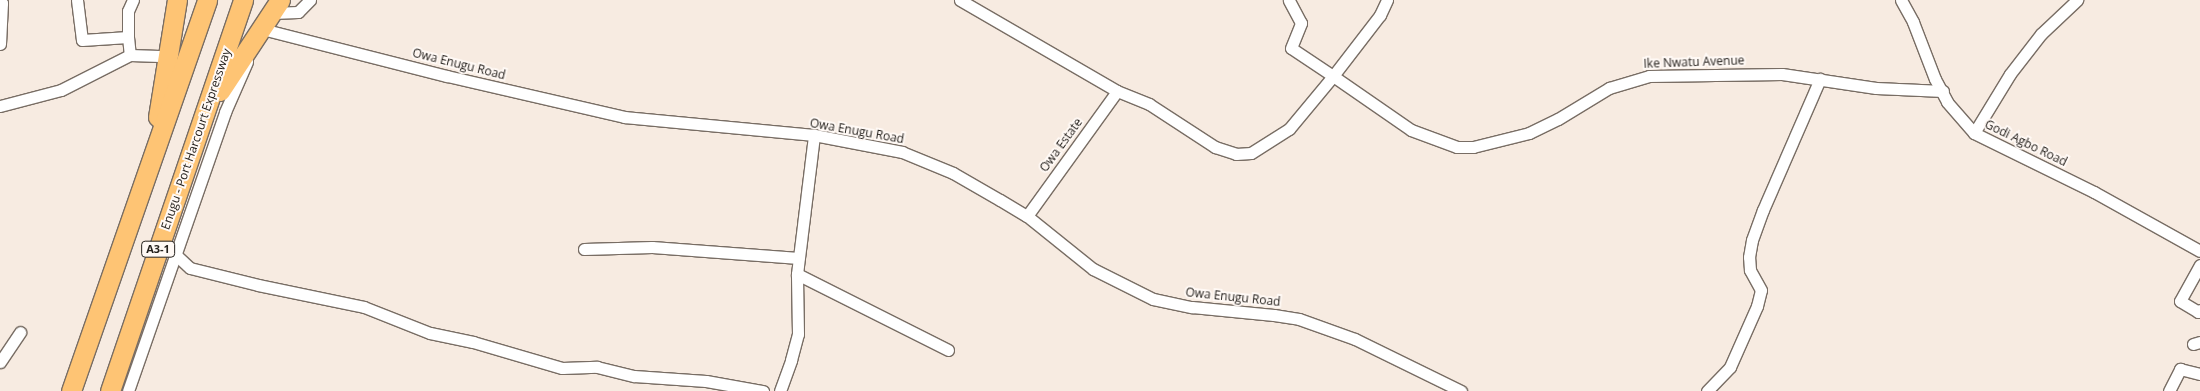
<!DOCTYPE html>
<html>
<head>
<meta charset="utf-8">
<style>
	body { margin:0 }
	#map { position:relative; width:2200px; height:391px; overflow:hidden; background:#f7ebe1; font-family:"Open Sans",sans-serif }
	div>[style] { position:absolute }
	[style*='--x'] { left:calc(var(--x)*1px); top:calc(var(--y)*1px); width:calc(var(--w)*1px); rotate:calc(var(--a)*1deg) }
	.roads { filter:drop-shadow(1px 0 #786d64) drop-shadow(-1px 0 #786d64) drop-shadow(0 1px #786d64) drop-shadow(0 -1px #786d64) }
	.minor>* { height:11px; margin:-5.5px; padding:0 5.5px; transform-origin:5.5px; border-radius:5.5px; background:#fff }
	.trunk>* { height:19px; margin:-9.5px; padding:0 9.5px; transform-origin:9.5px; border-radius:9.5px; background:#fec474 }
	span { translate:-50% -50%; white-space:nowrap; text-align:center; line-height:1.15; -webkit-text-stroke:4px #fff9f5; paint-order:stroke }
	.shield-label span { padding:1px 4px; background:#fff9f5; border:1px solid; border-radius:4px; -webkit-text-stroke-width:0 }
	.shield-label { font-size:11px; color:#25211d; font-weight:700 }
	.street-label { font-size:12px; color:#25211d }
</style>
</head>
<body>
<div id="map">
	<div class="roads">
		<div class="minor">
			<div style="--x:77;--y:0;--w:40;--a:82.9"></div>
			<div style="--x:82;--y:40;--w:46;--a:-3.7"></div>
			<div style="--x:128;--y:37;--w:18;--a:84"></div>
			<div style="--x:960;--y:0;--w:181;--a:30.1"></div>
			<div style="--x:1117;--y:91;--w:35;--a:22"></div>
			<div style="--x:1149;--y:104;--w:79;--a:33.1"></div>
			<div style="--x:1215;--y:147;--w:22;--a:18"></div>
			<div style="--x:1236;--y:154;--w:15;--a:-4"></div>
			<div style="--x:1251;--y:153;--w:45;--a:-32.3"></div>
			<div style="--x:1289;--y:129;--w:69;--a:-50.3"></div>
			<div style="--x:1333;--y:76;--w:50;--a:-146.3"></div>
			<div style="--x:1291;--y:48;--w:27;--a:-68"></div>
			<div style="--x:1301;--y:23;--w:26;--a:-118"></div>
			<div style="--x:1387;--y:0;--w:17;--a:115"></div>
			<div style="--x:1380;--y:15;--w:77;--a:127.6"></div>
			<div style="--x:1333;--y:76;--w:95;--a:34.7"></div>
			<div style="--x:1411;--y:130;--w:49;--a:20.3"></div>
			<div style="--x:1457;--y:147;--w:16;--a:0"></div>
			<div style="--x:1473;--y:147;--w:58;--a:-14"></div>
			<div style="--x:1529;--y:133;--w:32;--a:-26"></div>
			<div style="--x:1558;--y:119;--w:60;--a:-31.3"></div>
			<div style="--x:1609;--y:88;--w:42;--a:-16.7"></div>
			<div style="--x:1649;--y:76;--w:133;--a:-0.9"></div>
			<div style="--x:1782;--y:74;--w:95;--a:8.5"></div>
			<div style="--x:1876;--y:88;--w:67;--a:2.6"></div>
			<div style="--x:1901;--y:0;--w:25;--a:61"></div>
			<div style="--x:1913;--y:22;--w:61;--a:68.9"></div>
			<div style="--x:1935;--y:79;--w:26;--a:62"></div>
			<div style="--x:1947;--y:102;--w:41;--a:48.9"></div>
			<div style="--x:1974;--y:133;--w:134;--a:26.2"></div>
			<div style="--x:2094;--y:192;--w:121;--a:29.1"></div>
			<div style="--x:0;--y:3;--w:2;--a:0"></div>
			<div style="--x:2;--y:3;--w:41;--a:92.8"></div>
			<div style="--x:272;--y:13;--w:26;--a:-2"></div>
			<div style="--x:298;--y:12;--w:17;--a:-45"></div>
			<div style="--x:260;--y:34;--w:5;--a:-68"></div>
			<div style="--x:262;--y:29;--w:191;--a:14.3"></div>
			<div style="--x:447;--y:76;--w:182;--a:13"></div>
			<div style="--x:624;--y:117;--w:191;--a:5.4"></div>
			<div style="--x:814;--y:135;--w:90;--a:10.9"></div>
			<div style="--x:902;--y:152;--w:55;--a:22.4"></div>
			<div style="--x:953;--y:173;--w:54;--a:29.9"></div>
			<div style="--x:1000;--y:200;--w:31;--a:31"></div>
			<div style="--x:1027;--y:216;--w:85;--a:38.8"></div>
			<div style="--x:1093;--y:269;--w:67;--a:26.6"></div>
			<div style="--x:1153;--y:299;--w:40;--a:12"></div>
			<div style="--x:1192;--y:307;--w:82;--a:5.6"></div>
			<div style="--x:1274;--y:315;--w:25;--a:9"></div>
			<div style="--x:1299;--y:319;--w:59;--a:19.7"></div>
			<div style="--x:1355;--y:339;--w:118;--a:26.1"></div>
			<div style="--x:128;--y:37;--w:26;--a:-90"></div>
			<div style="--x:128;--y:11;--w:12;--a:-66"></div>
			<div style="--x:0;--y:106;--w:63;--a:-14.7"></div>
			<div style="--x:61;--y:90;--w:77;--a:-26.9"></div>
			<div style="--x:130;--y:55;--w:37;--a:2"></div>
			<div style="--x:1974;--y:133;--w:69;--a:-58.6"></div>
			<div style="--x:2010;--y:74;--w:51;--a:-52.2"></div>
			<div style="--x:2041;--y:34;--w:50;--a:-43.4"></div>
			<div style="--x:1027;--y:216;--w:154;--a:-54.2"></div>
			<div style="--x:584;--y:249;--w:68;--a:-1.7"></div>
			<div style="--x:652;--y:247;--w:147;--a:4.3"></div>
			<div style="--x:176;--y:255;--w:19;--a:43"></div>
			<div style="--x:190;--y:268;--w:70;--a:14"></div>
			<div style="--x:258;--y:285;--w:108;--a:11.7"></div>
			<div style="--x:364;--y:307;--w:71;--a:21.5"></div>
			<div style="--x:430;--y:333;--w:44;--a:11.8"></div>
			<div style="--x:473;--y:342;--w:93;--a:16.3"></div>
			<div style="--x:562;--y:368;--w:35;--a:-2"></div>
			<div style="--x:597;--y:367;--w:38;--a:14"></div>
			<div style="--x:634;--y:376;--w:72;--a:4"></div>
			<div style="--x:706;--y:381;--w:58;--a:10"></div>
			<div style="--x:2200;--y:265;--w:41;--a:119.1"></div>
			<div style="--x:2180;--y:301;--w:21;--a:31"></div>
			<div style="--x:2198;--y:312;--w:3;--a:-45"></div>
			<div style="--x:797;--y:274;--w:169;--a:26.7"></div>
			<div style="--x:2193;--y:344;--w:7;--a:-16"></div>
			<div style="--x:0;--y:362;--w:36;--a:-56"></div>
			<div style="--x:128;--y:391;--w:295;--a:-70.8"></div>
			<div style="--x:225;--y:112;--w:55;--a:-66.3"></div>
			<div style="--x:780;--y:391;--w:33;--a:-70"></div>
			<div style="--x:791;--y:360;--w:27;--a:-75"></div>
			<div style="--x:798;--y:334;--w:60;--a:-91"></div>
			<div style="--x:797;--y:274;--w:140;--a:-83"></div>
			<div style="--x:1707;--y:391;--w:33;--a:-46"></div>
			<div style="--x:1730;--y:367;--w:67;--a:-66.1"></div>
			<div style="--x:1757;--y:306;--w:16;--a:-76"></div>
			<div style="--x:1761;--y:290;--w:23;--a:-119"></div>
			<div style="--x:1750;--y:270;--w:13;--a:-94"></div>
			<div style="--x:1749;--y:257;--w:17;--a:-80"></div>
			<div style="--x:1752;--y:240;--w:32;--a:-70"></div>
			<div style="--x:1763;--y:210;--w:143;--a:-66.5"></div>
			<div style="--x:2169;--y:391;--w:25;--a:-63"></div>
			<div style="--x:2180;--y:369;--w:21;--a:14"></div>
		</div>
		<div class="trunk">
			<div style="--x:220;--y:91;--w:109;--a:-56.6"></div>
			<div style="--x:158;--y:117;--w:119;--a:-80.8"></div>
			<div style="--x:71;--y:391;--w:414;--a:-70.8"></div>
			<div style="--x:110;--y:391;--w:413;--a:-71.2"></div>
		</div>
	</div>
	<div class="shield-label">
		<span style="left:158px;top:249px">A3-1</span>
	</div>
	<div class="street-label">
		<span style="left:1694px;top:62px;rotate:-2deg">Ike Nwatu Avenue</span>
		<span style="left:459px;top:64px;rotate:14deg">Owa Enugu Road</span>
		<span style="left:857px;top:131px;rotate:10deg">Owa Enugu Road</span>
		<span style="left:196px;top:139px;rotate:-71deg">Enugu - Port Harcourt Expressway</span>
		<span style="left:2026px;top:143px;rotate:26deg">Godi Agbo Road</span>
		<span style="left:1061px;top:145px;rotate:-54deg">Owa Estate</span>
		<span style="left:1233px;top:297px;rotate:6deg">Owa Enugu Road</span>
	</div>
</div>
</body>
</html>
